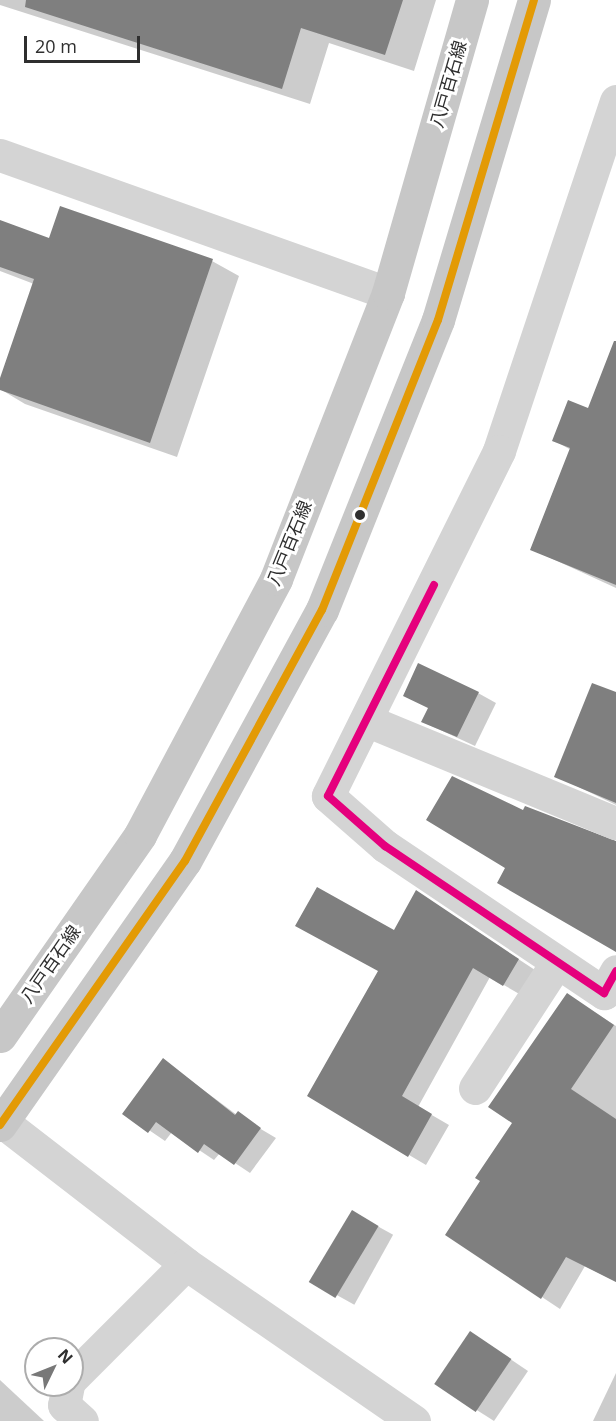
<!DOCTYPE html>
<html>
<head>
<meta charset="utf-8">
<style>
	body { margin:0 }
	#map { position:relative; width:616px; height:1421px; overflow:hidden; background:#fff; font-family:"Open Sans","Noto Sans JP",sans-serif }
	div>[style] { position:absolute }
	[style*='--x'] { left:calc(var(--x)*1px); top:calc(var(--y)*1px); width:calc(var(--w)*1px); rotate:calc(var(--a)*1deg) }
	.shadow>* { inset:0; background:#0003; transform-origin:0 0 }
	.building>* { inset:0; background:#7f7f7f; transform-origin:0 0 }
	.minor>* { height:33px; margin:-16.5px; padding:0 16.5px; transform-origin:16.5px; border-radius:16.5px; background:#d4d4d4 }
	.primary>* { height:33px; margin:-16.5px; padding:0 16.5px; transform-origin:16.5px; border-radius:16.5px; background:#c7c7c7 }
	.bus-1>* { height:8px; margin:-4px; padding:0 4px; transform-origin:4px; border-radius:4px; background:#e39a05 }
	.bus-2>* { height:8px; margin:-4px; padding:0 4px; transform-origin:4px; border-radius:4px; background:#e5007d }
	.dots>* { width:16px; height:16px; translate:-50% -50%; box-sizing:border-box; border:3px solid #fff; border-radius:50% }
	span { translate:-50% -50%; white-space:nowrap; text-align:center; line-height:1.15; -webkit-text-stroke:6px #fff; paint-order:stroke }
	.street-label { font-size:18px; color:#2f2f2f }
	.north { position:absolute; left:24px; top:1337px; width:60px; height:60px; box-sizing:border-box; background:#fff; border:2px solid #acacac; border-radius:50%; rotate:47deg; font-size:16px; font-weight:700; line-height:24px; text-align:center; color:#2f2f2f }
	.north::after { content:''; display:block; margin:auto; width:21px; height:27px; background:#787878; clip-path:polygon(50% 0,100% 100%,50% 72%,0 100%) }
	.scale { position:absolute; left:24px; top:36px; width:116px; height:27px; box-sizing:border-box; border:3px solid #2f2f2f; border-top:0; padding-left:8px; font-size:18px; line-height:21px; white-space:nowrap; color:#2f2f2f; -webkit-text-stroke:4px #fff; paint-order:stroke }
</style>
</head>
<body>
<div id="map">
	<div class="shadow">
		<div style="clip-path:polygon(0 0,436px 0,414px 71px,329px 43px,310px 104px,0 5px)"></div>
		<div style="clip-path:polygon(0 221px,50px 240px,212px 261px,239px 276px,177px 457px,25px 404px,0 389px,34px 284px,0 271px)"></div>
		<div style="clip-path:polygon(616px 341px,616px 588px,531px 549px,571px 450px,553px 440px,588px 410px)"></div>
		<div style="clip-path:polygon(478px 693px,496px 703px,475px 746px,423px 722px)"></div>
		<div style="clip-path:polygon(616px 694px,616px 805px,556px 776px)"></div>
		<div style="clip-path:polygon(417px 892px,535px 970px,521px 995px,490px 977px,418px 1107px,449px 1125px,426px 1165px,309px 1096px,380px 971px,394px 933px)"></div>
		<div style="clip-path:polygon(568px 995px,616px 1026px,616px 1282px,585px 1266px,560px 1309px,447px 1234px,482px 1181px,514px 1123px)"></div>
		<div style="clip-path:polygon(163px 1060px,237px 1115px,276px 1138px,250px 1173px,220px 1153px,214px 1160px,172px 1132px,165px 1141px,124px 1113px)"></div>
		<div style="left:352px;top:1212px;width:47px;height:80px;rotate:29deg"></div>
		<div style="clip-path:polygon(488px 1344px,528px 1371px,494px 1421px,436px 1384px)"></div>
		<div style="clip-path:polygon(616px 1373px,616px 1421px,593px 1421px)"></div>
		<div style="clip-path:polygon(0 1380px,44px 1421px,0 1421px)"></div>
	</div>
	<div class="building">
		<div style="clip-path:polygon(26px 0,403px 0,385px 55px,301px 28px,282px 89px,25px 7px)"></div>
		<div style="clip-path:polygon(60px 206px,213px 259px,150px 443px,0 390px,0 378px,34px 279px,0 267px,0 220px,49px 238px)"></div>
		<div style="clip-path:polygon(614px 341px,616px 341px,616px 585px,530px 550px,570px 448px,552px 441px,568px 400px,588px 408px)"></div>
		<div style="clip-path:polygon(418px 663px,479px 692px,457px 737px,421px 722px,428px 708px,403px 696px)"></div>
		<div style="clip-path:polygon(592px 683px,616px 692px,616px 803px,554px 777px)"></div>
		<div style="clip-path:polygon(452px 776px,523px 810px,525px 806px,616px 841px,616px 952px,497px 883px,505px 868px,426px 820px)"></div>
		<div style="clip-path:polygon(317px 887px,394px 930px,416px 890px,519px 959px,503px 986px,473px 968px,402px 1096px,432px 1114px,408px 1157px,307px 1096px,378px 971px,295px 926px)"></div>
		<div style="clip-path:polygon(567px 993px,614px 1025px,571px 1089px,616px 1119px,616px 1282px,566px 1257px,541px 1299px,445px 1235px,480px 1181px,475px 1178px,512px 1123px,488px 1107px)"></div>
		<div style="clip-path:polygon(163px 1058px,235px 1115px,238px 1111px,261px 1128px,234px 1165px,204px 1144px,198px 1153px,156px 1122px,148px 1133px,122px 1114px)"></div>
		<div style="left:352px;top:1210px;width:31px;height:84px;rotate:31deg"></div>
		<div style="left:470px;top:1331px;width:50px;height:64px;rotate:34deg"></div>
	</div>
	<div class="minor">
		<div style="--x:616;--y:101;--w:369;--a:108.5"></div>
		<div style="--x:499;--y:451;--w:385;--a:116.4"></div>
		<div style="--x:328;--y:796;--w:76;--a:41.3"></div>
		<div style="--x:385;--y:846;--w:264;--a:33.9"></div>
		<div style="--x:604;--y:993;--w:25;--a:-61"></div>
		<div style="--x:0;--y:155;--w:412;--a:19.6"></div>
		<div style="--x:368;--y:721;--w:268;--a:22.4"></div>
		<div style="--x:475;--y:1088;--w:150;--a:-56.9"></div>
		<div style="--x:0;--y:1120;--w:235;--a:37.7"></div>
		<div style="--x:186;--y:1264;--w:277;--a:34.6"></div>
		<div style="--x:72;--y:1378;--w:161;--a:-45"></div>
		<div style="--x:68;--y:1385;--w:20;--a:101"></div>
		<div style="--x:64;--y:1405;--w:24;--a:42"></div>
	</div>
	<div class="primary">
		<div style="--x:0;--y:1036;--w:245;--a:-55.1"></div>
		<div style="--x:140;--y:835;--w:290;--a:-62"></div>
		<div style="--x:276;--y:579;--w:307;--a:-68.6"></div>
		<div style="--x:388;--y:293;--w:305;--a:-74"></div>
		<div style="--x:0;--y:1125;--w:322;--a:-55"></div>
		<div style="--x:185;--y:861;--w:286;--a:-61.4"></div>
		<div style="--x:322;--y:610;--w:312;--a:-68.2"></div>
		<div style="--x:438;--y:320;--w:334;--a:-73.3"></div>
	</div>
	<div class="bus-1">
		<div style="--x:0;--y:1125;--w:322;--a:-55"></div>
		<div style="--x:185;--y:861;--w:286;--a:-61.4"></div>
		<div style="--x:322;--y:610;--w:312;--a:-68.2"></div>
		<div style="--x:438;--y:320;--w:334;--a:-73.3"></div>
	</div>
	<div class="bus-2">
		<div style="--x:434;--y:585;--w:236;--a:116.7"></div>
		<div style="--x:328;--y:796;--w:76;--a:41.3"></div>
		<div style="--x:385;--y:846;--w:264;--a:33.9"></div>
		<div style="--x:604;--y:993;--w:25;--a:-61"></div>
	</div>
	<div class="dots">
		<div style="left:360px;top:515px;background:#2f2f2f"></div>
	</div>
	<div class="street-label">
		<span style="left:448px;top:84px;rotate:-74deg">八戸百石線</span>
		<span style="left:289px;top:543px;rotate:-68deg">八戸百石線</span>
		<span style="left:50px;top:964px;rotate:-55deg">八戸百石線</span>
	</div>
	<div class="north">N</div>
	<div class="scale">20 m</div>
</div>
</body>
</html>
